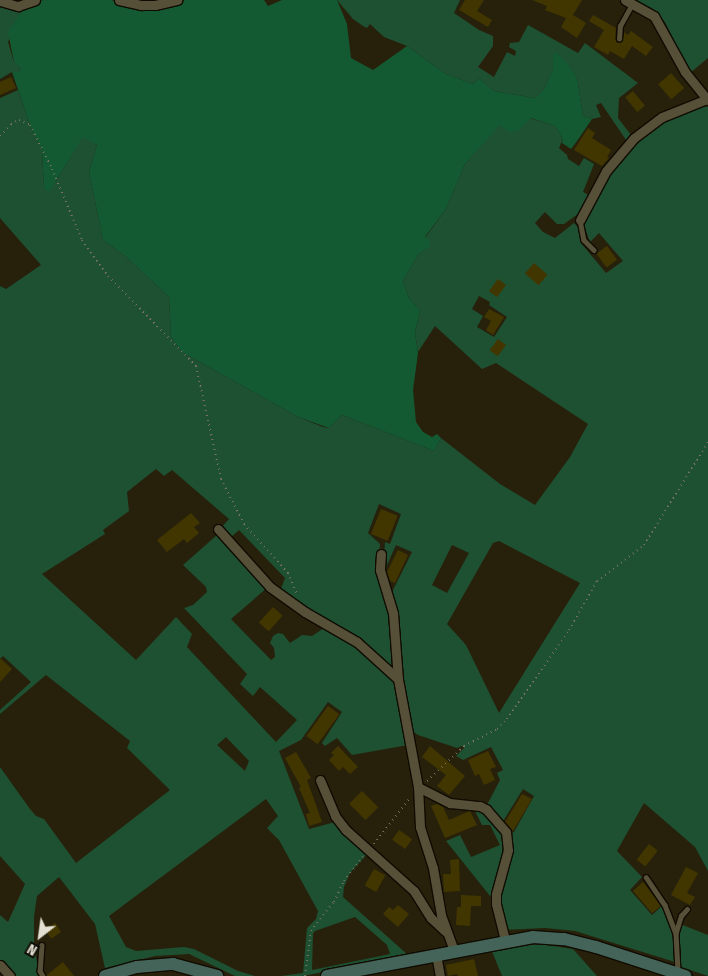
<!DOCTYPE html>
<html>
<head>
<meta charset="utf-8">
<style>
	body { margin:0 }
	#map { position:relative; width:708px; height:976px; overflow:hidden; background:#27210b; font-family:"Fira Sans Condensed",sans-serif }
	div>[style] { position:absolute }
	[style*='--x'] { left:calc(var(--x)*1px); top:calc(var(--y)*1px); width:calc(var(--w)*1px); rotate:calc(var(--a)*1deg) }
	.green>* { inset:0; background:#1e5032 }
	.forest>* { inset:0; background:#135a33 }
	.building>* { inset:0; background:#423600; transform-origin:0 0 }
	.path>* { height:2px; margin-top:-1px; transform-origin:0; background:repeating-linear-gradient(90deg,#797462 0 1px,transparent 0 5px) }
	.roads { filter:drop-shadow(1px 0 #100b00) drop-shadow(-1px 0 #100b00) drop-shadow(0 1px #100b00) drop-shadow(0 -1px #100b00) }
	.lane>* { height:4.5px; margin:-2.25px; padding:0 2.25px; transform-origin:2.25px; border-radius:2.25px; background:#565039 }
	.street>* { height:9px; margin:-4.5px; padding:0 4.5px; transform-origin:4.5px; border-radius:4.5px; background:#565039 }
	.secondary>* { height:12px; margin:-6px; padding:0 6px; transform-origin:6px; border-radius:6px; background:#456459 }
	span { translate:-50% -50%; white-space:nowrap; text-align:center; line-height:1.15; -webkit-text-stroke:4px #0d0b04; paint-order:stroke }
	.north { position:absolute; left:15px; top:911px; width:50px; height:50px; -webkit-text-stroke:4px #0d0b04; paint-order:stroke; rotate:210deg; font-size:14px; font-weight:700; line-height:20px; text-align:center; color:#e3dfd2 }
	.north::after { content:''; display:block; margin:auto; width:18px; height:22px; background:#e3dfd2; clip-path:polygon(50% 0,100% 100%,50% 72%,0 100%) }
</style>
</head>
<body>
<div id="map">
	<div class="green">
		<div style="clip-path:polygon(337px 0,460px 0,454px 13px,479px 30px,493px 36px,493px 46px,478px 67px,494px 77px,507px 52px,515px 56px,516px 51px,509px 47px,510px 43px,519px 42px,528px 25px,578px 53px,585px 43px,638px 83px,619px 98px,618px 118px,631px 135px,626px 140px,601px 103px,596px 105px,601px 117px,592px 119px,583px 116px,577px 77px,557px 53px,553px 58px,553px 69px,544px 89px,535px 98px,494px 91px,479px 78px,473px 84px,446px 74px,407px 46px,384px 37px,370px 24px,367px 28px,363px 26px,353px 19px)"></div>
		<div style="clip-path:polygon(637px 0,708px 0,708px 58px,690px 73px,665px 22px,651px 8px)"></div>
		<div style="clip-path:polygon(0 3px,24px 8px,8px 42px,14px 62px,20px 66px,19px 72px,12px 72px,0 79px)"></div>
		<div style="clip-path:polygon(evenodd,18px 90px,32px 131px,42px 150px,44px 188px,56px 181px,83px 136px,97px 145px,89px 172px,103px 240px,125px 256px,169px 297px,171px 337px,182px 352px,298px 417px,323px 427px,329px 428px,342px 415px,434px 451px,441px 438px,500px 484px,535px 505px,570px 457px,588px 424px,496px 363px,482px 369px,435px 326px,418px 352px,415px 333px,420px 310px,409px 298px,403px 281px,418px 255px,426px 249px,425px 238px,446px 209px,465px 164px,500px 124px,530px 118px,555px 126px,563px 139px,559px 148px,567px 155px,568px 159px,579px 166px,584px 158px,594px 164px,583px 192px,592px 197px,582px 211px,564px 224px,557px 224px,545px 212px,535px 223px,543px 232px,555px 238px,574px 223px,579px 228px,582px 239px,581px 243px,606px 273px,623px 261px,599px 233px,590px 242px,583px 222px,609px 172px,631px 143px,656px 124px,684px 110px,701px 105px,708px 107px,708px 871px,695px 847px,644px 803px,617px 851px,642px 877px,630px 890px,652px 915px,663px 905px,666px 912px,675px 937px,675px 962px,575px 931px,545px 928px,505px 930px,498px 903px,510px 834px,514px 832px,534px 796px,523px 789px,502px 823px,487px 805px,500px 780px,497px 773px,503px 770px,491px 747px,463px 760px,456px 756px,464px 748px,462px 746px,457px 748px,418px 735px,410px 729px,400px 678px,392px 592px,412px 552px,396px 545px,383px 574px,385px 542px,390px 544px,401px 514px,379px 504px,368px 533px,380px 544px,379px 560px,387px 595px,394px 664px,389px 666px,361px 639px,314px 614px,280px 591px,285px 578px,239px 530px,230px 538px,220px 529px,229px 519px,172px 470px,164px 476px,156px 469px,127px 492px,129px 511px,103px 530px,105px 534px,42px 574px,136px 660px,176px 617px,192px 634px,187px 647px,276px 742px,297px 720px,260px 687px,253px 696px,240px 684px,247px 674px,184px 608px,193px 605px,207px 592px,206px 587px,183px 565px,217px 535px,223px 538px,268px 587px,231px 619px,271px 660px,275px 657px,274px 648px,270px 643px,273px 636px,278px 633px,283px 634px,290px 643px,302px 635px,312px 636px,327px 626px,356px 644px,393px 680px,398px 690px,408px 745px,352px 755px,337px 738px,325px 746px,322px 743px,342px 712px,328px 702px,301px 740px,279px 751px,309px 829px,335px 822px,368px 853px,350px 873px,344px 887px,343px 897px,408px 955px,303px 976px,281px 976px,303px 973px,307px 928px,316px 919px,318px 911px,279px 840px,267px 828px,278px 816px,266px 799px,109px 916px,126px 947px,136px 951px,184px 947px,194px 949px,238px 971px,255px 976px,235px 976px,189px 954px,155px 956px,105px 968px,95px 924px,59px 877px,37px 896px,34px 917px,34px 948px,40px 976px,16px 976px,0 960px,0 915px,8px 922px,25px 884px,0 856px,0 767px,30px 809px,36px 816px,44px 819px,76px 863px,170px 790px,127px 748px,130px 741px,46px 675px,0 714px,0 710px,31px 682px,3px 656px,0 659px,0 286px,6px 289px,41px 265px,0 218px,0 98px,18px 90px,479px 296px,490px 302px,489px 305px,507px 317px,494px 337px,477px 327px,483px 316px,472px 309px,479px 296px,18px 90px,499px 541px,580px 583px,499px 713px,466px 645px,447px 624px,493px 543px,499px 541px,18px 90px,452px 545px,469px 553px,447px 593px,432px 585px,452px 545px,18px 90px,226px 737px,249px 761px,245px 771px,217px 745px,226px 737px,18px 90px,355px 917px,387px 945px,390px 954px,312px 970px,313px 934px,315px 931px,355px 917px)"></div>
		<div style="clip-path:polygon(474px 809px,481px 809px,499px 826px,504px 838px,506px 851px,494px 894px,490px 896px,446px 841px,460px 835px,471px 857px,500px 845px,490px 825px,482px 825px)"></div>
		<div style="clip-path:polygon(680px 924px,708px 935px,708px 976px,681px 967px,678px 937px)"></div>
		<div style="clip-path:polygon(540px 944px,573px 949px,597px 976px,502px 976px,491px 949px)"></div>
	</div>
	<div class="forest">
		<div style="clip-path:polygon(43px 0,111px 0,130px 6px,155px 9px,170px 7px,185px 0,264px 0,268px 6px,282px 0,337px 0,347px 24px,351px 58px,373px 70px,407px 46px,446px 74px,473px 84px,479px 78px,494px 91px,535px 98px,544px 89px,553px 69px,553px 54px,557px 53px,564px 60px,577px 77px,583px 116px,592px 119px,577px 141px,571px 149px,562px 143px,563px 139px,555px 126px,531px 118px,518px 131px,509px 132px,500px 125px,465px 164px,446px 209px,425px 237px,430px 241px,430px 246px,418px 255px,403px 281px,409px 298px,420px 310px,415px 333px,418px 353px,413px 390px,416px 422px,423px 432px,432px 437px,437px 434px,441px 438px,434px 451px,342px 415px,329px 428px,298px 417px,182px 352px,171px 337px,169px 297px,125px 256px,103px 240px,89px 172px,97px 145px,83px 137px,49px 192px,44px 188px,42px 150px,32px 131px,12px 72px,19px 72px,20px 67px,14px 62px,8px 32px,24px 8px)"></div>
	</div>
	<div class="building">
		<div style="clip-path:polygon(465px 0,484px 0,477px 11px,492px 20px,488px 27px,459px 10px)"></div>
		<div style="clip-path:polygon(532px 0,582px 0,573px 15px,586px 23px,577px 38px,561px 27px,566px 18px,545px 10px,547px 6px)"></div>
		<div style="clip-path:polygon(593px 15px,616px 28px,615px 39px,617px 43px,623px 41px,624px 32px,628px 35px,631px 31px,653px 47px,646px 56px,632px 46px,624px 59px,610px 51px,608px 55px,594px 47px,604px 30px,589px 21px)"></div>
		<div style="left:671px;top:73px;width:20px;height:17px;rotate:49deg"></div>
		<div style="clip-path:polygon(11px 77px,16px 88px,0 95px,0 82px)"></div>
		<div style="left:633px;top:91px;width:19px;height:10px;rotate:51deg"></div>
		<div style="clip-path:polygon(588px 128px,595px 133px,592px 138px,611px 150px,607px 157px,609px 158px,602px 166px,574px 150px)"></div>
		<div style="left:607px;top:246px;width:17px;height:13px;rotate:54deg"></div>
		<div style="left:534px;top:263px;width:18px;height:14px;rotate:41deg"></div>
		<div style="left:498px;top:279px;width:10px;height:15px;rotate:37deg"></div>
		<div style="clip-path:polygon(489px 309px,504px 317px,493px 335px,486px 330px,491px 321px,484px 317px)"></div>
		<div style="left:498px;top:339px;width:10px;height:14px;rotate:37deg"></div>
		<div style="left:381px;top:509px;width:18px;height:27px;rotate:22deg"></div>
		<div style="clip-path:polygon(191px 513px,200px 523px,194px 527px,199px 533px,187px 543px,184px 539px,167px 552px,157px 540px)"></div>
		<div style="clip-path:polygon(398px 550px,408px 555px,395px 583px,390px 581px,387px 572px)"></div>
		<div style="left:273px;top:607px;width:13px;height:21px;rotate:42deg"></div>
		<div style="clip-path:polygon(0 658px,12px 669px,0 682px)"></div>
		<div style="left:328px;top:706px;width:14px;height:37px;rotate:36deg"></div>
		<div style="clip-path:polygon(338px 746px,358px 767px,350px 774px,343px 767px,339px 771px,329px 760px,334px 755px,331px 753px)"></div>
		<div style="clip-path:polygon(430px 746px,465px 776px,449px 795px,437px 786px,446px 775px,422px 757px)"></div>
		<div style="clip-path:polygon(488px 751px,496px 767px,490px 769px,495px 780px,484px 785px,479px 774px,475px 776px,468px 760px)"></div>
		<div style="clip-path:polygon(296px 752px,311px 778px,307px 780px,322px 822px,309px 826px,306px 814px,310px 813px,299px 788px,301px 787px,285px 758px)"></div>
		<div style="left:362px;top:791px;width:23px;height:18px;rotate:45deg"></div>
		<div style="clip-path:polygon(522px 794px,532px 799px,513px 831px,505px 822px)"></div>
		<div style="clip-path:polygon(437px 804px,443px 807px,449px 820px,470px 811px,477px 825px,445px 838px,431px 806px)"></div>
		<div style="left:399px;top:830px;width:16px;height:12px;rotate:35deg"></div>
		<div style="left:649px;top:844px;width:11px;height:20px;rotate:38deg"></div>
		<div style="clip-path:polygon(459px 859px,460px 891px,444px 892px,443px 874px,451px 874px,450px 860px)"></div>
		<div style="clip-path:polygon(686px 867px,698px 873px,687px 893px,695px 897px,690px 905px,671px 895px)"></div>
		<div style="left:374px;top:869px;width:13px;height:19px;rotate:29deg"></div>
		<div style="clip-path:polygon(643px 882px,661px 906px,652px 913px,633px 891px)"></div>
		<div style="clip-path:polygon(461px 895px,481px 896px,481px 906px,471px 906px,470px 926px,456px 925px,457px 907px,461px 907px)"></div>
		<div style="clip-path:polygon(398px 905px,409px 914px,398px 927px,383px 914px,389px 907px,393px 910px)"></div>
		<div style="left:55px;top:923px;width:11px;height:12px;rotate:56deg"></div>
		<div style="clip-path:polygon(474px 959px,478px 976px,458px 976px,457px 974px,448px 976px,446px 965px)"></div>
		<div style="clip-path:polygon(63px 962px,74px 976px,47px 976px,47px 975px)"></div>
	</div>
	<div class="path">
		<div style="--x:0;--y:136;--w:16;--a:-47"></div>
		<div style="--x:11;--y:124;--w:9;--a:-27"></div>
		<div style="--x:19;--y:120;--w:12;--a:24"></div>
		<div style="--x:30;--y:125;--w:49;--a:63.4"></div>
		<div style="--x:52;--y:169;--w:77;--a:67.1"></div>
		<div style="--x:82;--y:240;--w:44;--a:54.2"></div>
		<div style="--x:108;--y:276;--w:126;--a:45.6"></div>
		<div style="--x:196;--y:366;--w:116;--a:77.5"></div>
		<div style="--x:221;--y:479;--w:51;--a:62.9"></div>
		<div style="--x:244;--y:524;--w:66;--a:48.1"></div>
		<div style="--x:288;--y:573;--w:23;--a:67"></div>
		<div style="--x:427;--y:781;--w:51;--a:-43.4"></div>
		<div style="--x:464;--y:746;--w:37;--a:-27"></div>
		<div style="--x:497;--y:729;--w:14;--a:-45"></div>
		<div style="--x:507;--y:719;--w:108;--a:-55.1"></div>
		<div style="--x:569;--y:630;--w:56;--a:-60.3"></div>
		<div style="--x:597;--y:581;--w:59;--a:-37.5"></div>
		<div style="--x:644;--y:545;--w:121;--a:-58.1"></div>
		<div style="--x:374;--y:844;--w:57;--a:-52.1"></div>
		<div style="--x:305;--y:976;--w:45;--a:-82.4"></div>
		<div style="--x:311;--y:931;--w:37;--a:-52"></div>
		<div style="--x:334;--y:902;--w:23;--a:-65"></div>
		<div style="--x:344;--y:881;--w:31;--a:-52"></div>
	</div>
	<div class="roads">
		<div class="lane">
			<div style="--x:619;--y:39;--w:13;--a:-86"></div>
			<div style="--x:620;--y:26;--w:25;--a:-61"></div>
			<div style="--x:580;--y:220;--w:20;--a:79"></div>
			<div style="--x:584;--y:240;--w:14;--a:45"></div>
			<div style="--x:646;--y:877;--w:34;--a:56"></div>
			<div style="--x:665;--y:905;--w:30;--a:69"></div>
			<div style="--x:676;--y:933;--w:39;--a:87"></div>
			<div style="--x:676;--y:932;--w:17;--a:-73"></div>
			<div style="--x:681;--y:916;--w:9;--a:-49"></div>
			<div style="--x:42;--y:945;--w:26;--a:94"></div>
			<div style="--x:40;--y:971;--w:6;--a:59"></div>
		</div>
		<div class="street">
			<div style="--x:119;--y:0;--w:23;--a:13"></div>
			<div style="--x:141;--y:5;--w:14;--a:0"></div>
			<div style="--x:155;--y:5;--w:23;--a:-13"></div>
			<div style="--x:625;--y:0;--w:33;--a:29"></div>
			<div style="--x:654;--y:16;--w:64;--a:61"></div>
			<div style="--x:685;--y:72;--w:36;--a:51"></div>
			<div style="--x:0;--y:1;--w:19;--a:16"></div>
			<div style="--x:18;--y:6;--w:18;--a:-19"></div>
			<div style="--x:580;--y:220;--w:55;--a:-62"></div>
			<div style="--x:606;--y:171;--w:43;--a:-49.7"></div>
			<div style="--x:634;--y:138;--w:35;--a:-37"></div>
			<div style="--x:662;--y:117;--w:48;--a:-21.8"></div>
			<div style="--x:218;--y:529;--w:78;--a:48.1"></div>
			<div style="--x:270;--y:587;--w:43;--a:35.5"></div>
			<div style="--x:305;--y:612;--w:60;--a:30"></div>
			<div style="--x:357;--y:642;--w:55;--a:42.1"></div>
			<div style="--x:381;--y:554;--w:16;--a:94"></div>
			<div style="--x:380;--y:570;--w:45;--a:73.2"></div>
			<div style="--x:393;--y:613;--w:66;--a:85.7"></div>
			<div style="--x:398;--y:679;--w:110;--a:79.5"></div>
			<div style="--x:418;--y:787;--w:40;--a:87.1"></div>
			<div style="--x:420;--y:827;--w:43;--a:72.4"></div>
			<div style="--x:433;--y:868;--w:48;--a:80.3"></div>
			<div style="--x:441;--y:915;--w:38;--a:70"></div>
			<div style="--x:320;--y:780;--w:39;--a:67"></div>
			<div style="--x:335;--y:816;--w:18;--a:52"></div>
			<div style="--x:346;--y:830;--w:91;--a:41.9"></div>
			<div style="--x:414;--y:891;--w:32;--a:58"></div>
			<div style="--x:431;--y:918;--w:19;--a:43"></div>
			<div style="--x:418;--y:787;--w:36;--a:27"></div>
			<div style="--x:450;--y:803;--w:30;--a:6"></div>
			<div style="--x:480;--y:806;--w:7;--a:27"></div>
			<div style="--x:486;--y:809;--w:30;--a:49"></div>
			<div style="--x:506;--y:832;--w:18;--a:84"></div>
			<div style="--x:508;--y:850;--w:46;--a:105.3"></div>
			<div style="--x:496;--y:894;--w:10;--a:90"></div>
			<div style="--x:496;--y:904;--w:37;--a:76"></div>
			<div style="--x:436;--y:954;--w:22;--a:80"></div>
			<div style="--x:0;--y:965;--w:15;--a:48"></div>
		</div>
		<div class="secondary">
			<div style="--x:105;--y:976;--w:33;--a:-16"></div>
			<div style="--x:137;--y:967;--w:36;--a:-5"></div>
			<div style="--x:173;--y:964;--w:46;--a:15.3"></div>
			<div style="--x:327;--y:976;--w:210;--a:-10.7"></div>
			<div style="--x:533;--y:937;--w:31;--a:4"></div>
			<div style="--x:564;--y:939;--w:33;--a:14"></div>
			<div style="--x:596;--y:947;--w:94;--a:18"></div>
		</div>
	</div>
	<div class="north">N</div>
</div>
</body>
</html>
